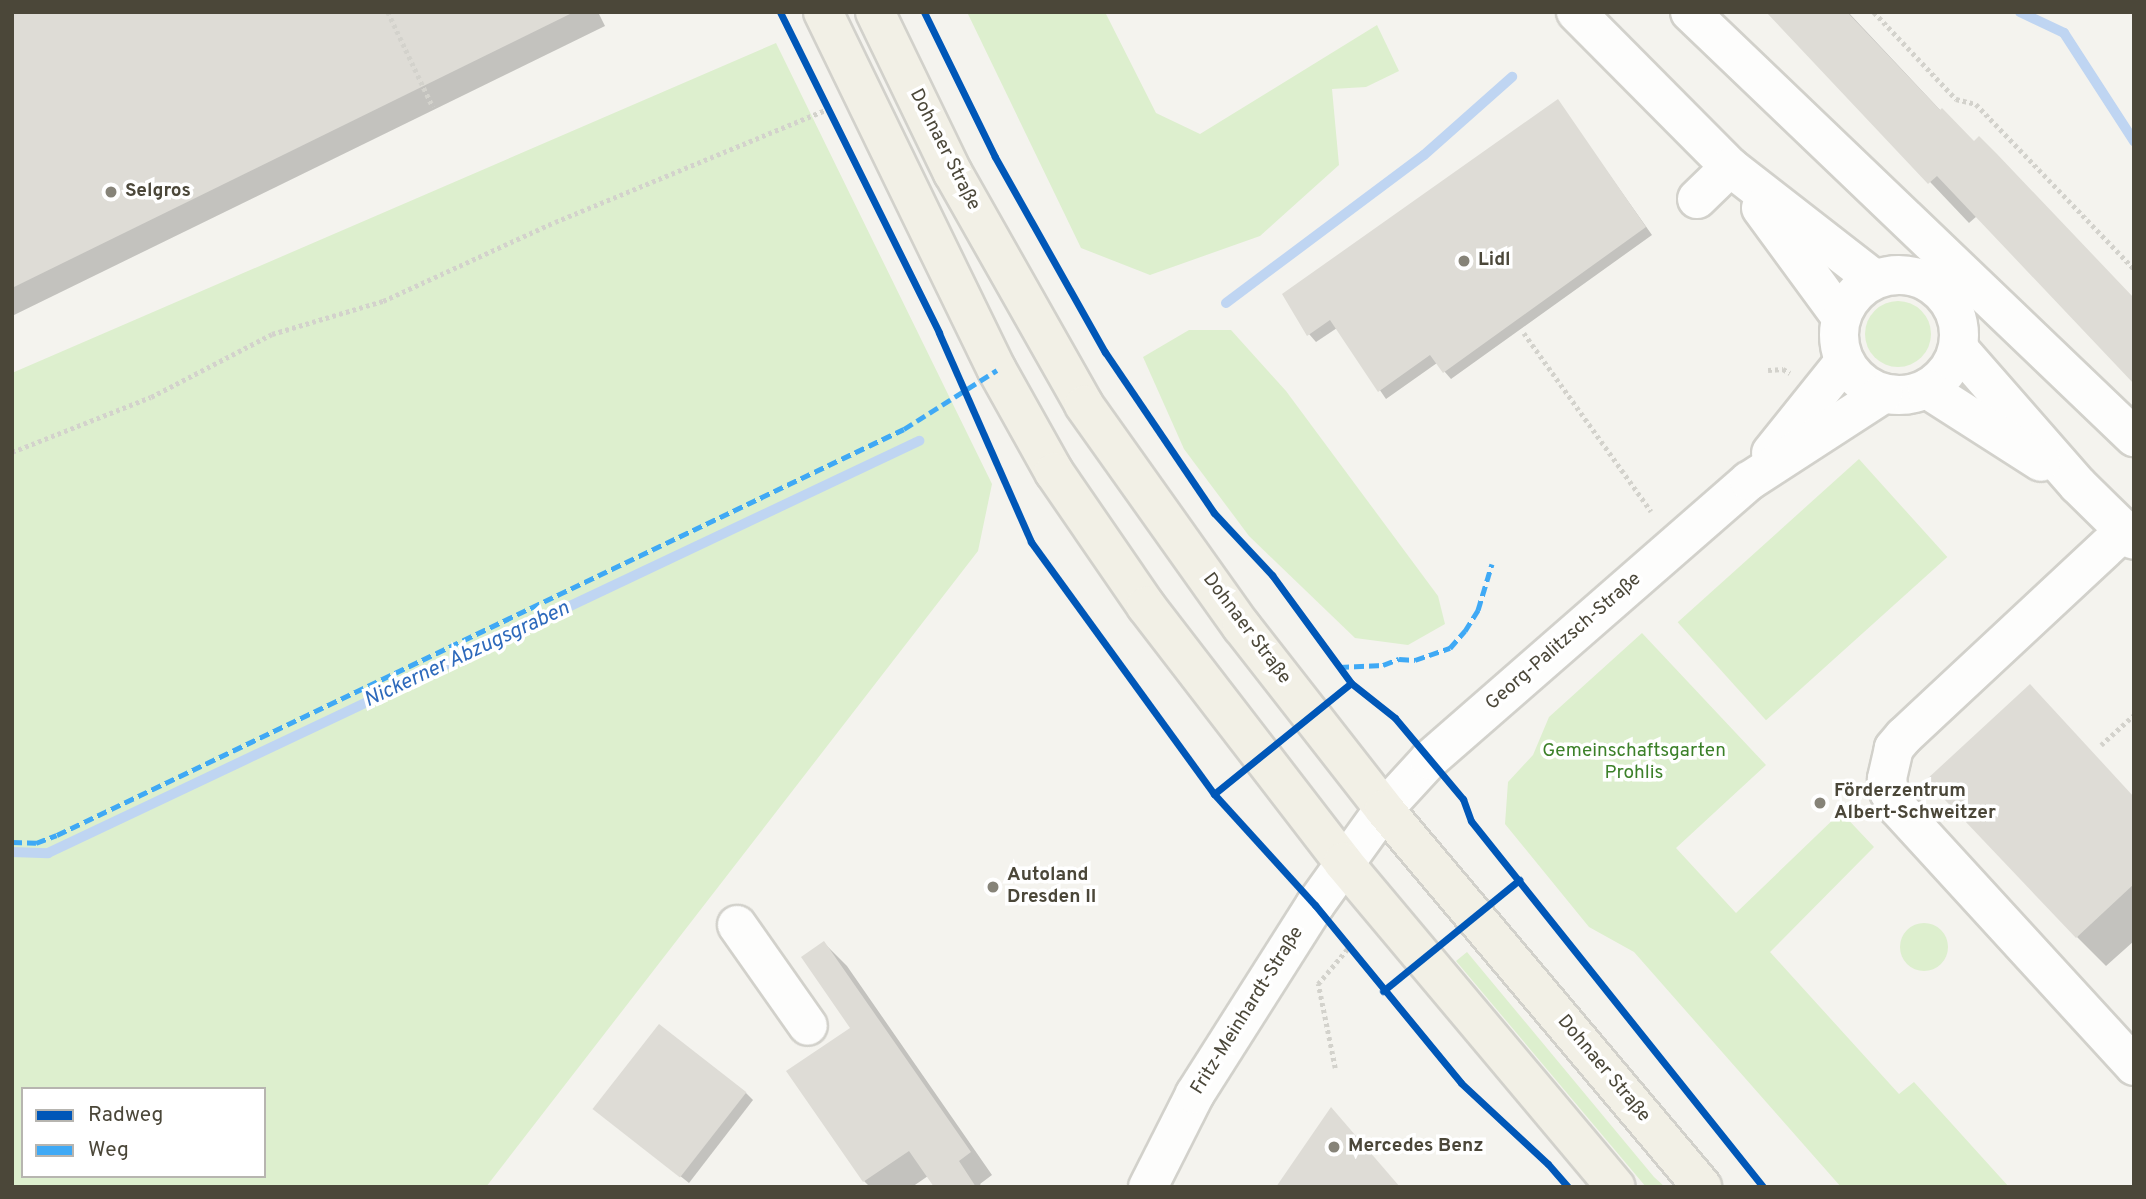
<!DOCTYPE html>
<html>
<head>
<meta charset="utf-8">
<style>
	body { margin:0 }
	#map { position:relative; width:2146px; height:1199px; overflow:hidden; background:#f4f3ee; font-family:Overpass,sans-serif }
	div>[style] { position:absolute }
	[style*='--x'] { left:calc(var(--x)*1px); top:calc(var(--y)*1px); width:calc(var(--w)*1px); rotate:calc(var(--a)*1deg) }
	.green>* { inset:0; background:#ddefce; transform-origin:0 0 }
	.round { border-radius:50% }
	.shadow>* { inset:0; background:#0003 }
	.stream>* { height:10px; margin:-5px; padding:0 5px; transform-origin:5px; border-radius:5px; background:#bfd5f2 }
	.building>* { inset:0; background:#dedcd6; transform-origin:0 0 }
	.path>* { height:4.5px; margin-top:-2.25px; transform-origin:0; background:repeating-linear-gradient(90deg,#d3d2cc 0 3.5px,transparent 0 7px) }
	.roads { filter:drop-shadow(2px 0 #d2d1cb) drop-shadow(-2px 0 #d2d1cb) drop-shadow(0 2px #d2d1cb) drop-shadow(0 -2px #d2d1cb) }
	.minor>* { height:38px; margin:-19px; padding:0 19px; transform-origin:19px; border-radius:19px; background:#fdfdfc }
	.minor>.ring { margin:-19px; padding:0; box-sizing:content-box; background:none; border:38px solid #fdfdfc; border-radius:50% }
	.major>* { height:38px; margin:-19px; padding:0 19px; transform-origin:19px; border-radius:19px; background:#f2f0e6 }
	.quiet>* { height:5px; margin-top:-2.5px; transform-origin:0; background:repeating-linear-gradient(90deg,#3fa9f5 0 10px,transparent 0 15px) }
	.cycleway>* { height:7px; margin:-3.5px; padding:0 3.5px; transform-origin:3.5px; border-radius:3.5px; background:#0057b8 }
	.dots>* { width:19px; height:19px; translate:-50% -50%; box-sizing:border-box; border:4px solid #fff; border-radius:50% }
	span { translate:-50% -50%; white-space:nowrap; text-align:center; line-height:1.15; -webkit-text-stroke:7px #fff; paint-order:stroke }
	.street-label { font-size:19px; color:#4b4739 }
	.poi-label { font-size:19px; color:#4b4739; font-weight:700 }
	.left { translate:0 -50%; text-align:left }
	.park-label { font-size:19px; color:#3c8029 }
	.water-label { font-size:21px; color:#2d69bb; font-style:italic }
	.frame { position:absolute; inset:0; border:14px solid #4b4739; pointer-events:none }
	.legend { position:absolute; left:21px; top:1087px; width:245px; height:91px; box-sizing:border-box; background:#fff; border:2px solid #b7b5b0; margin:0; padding:9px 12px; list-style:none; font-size:21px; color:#4b4739 }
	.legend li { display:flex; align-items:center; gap:14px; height:35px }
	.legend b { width:35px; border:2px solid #b7b5b0 }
</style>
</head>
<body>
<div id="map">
	<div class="green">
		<div style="clip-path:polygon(967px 12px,1105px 12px,1156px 113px,1200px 134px,1377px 25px,1399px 71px,1366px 87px,1332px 89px,1339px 165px,1260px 236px,1150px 275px,1081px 248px)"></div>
		<div style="clip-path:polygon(evenodd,776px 43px,992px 484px,978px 551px,486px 1187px,12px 1187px,12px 373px,776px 43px,23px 1089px,264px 1089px,264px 1176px,23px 1176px,23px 1089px)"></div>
		<div class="round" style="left:1865px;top:301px;width:66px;height:66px"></div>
		<div style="clip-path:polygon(1189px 330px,1231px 330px,1286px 391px,1438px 596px,1445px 624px,1408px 645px,1355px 638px,1249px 536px,1184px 449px,1143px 357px)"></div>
		<div style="left:1859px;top:459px;width:132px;height:244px;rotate:48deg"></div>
		<div style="clip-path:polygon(1642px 633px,1766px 765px,1676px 848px,1736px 913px,1841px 812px,1874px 847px,1770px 952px,1899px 1094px,1914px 1082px,2009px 1187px,1841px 1187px,1634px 952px,1589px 927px,1505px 824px,1508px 782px,1533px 755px,1549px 717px)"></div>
		<div class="round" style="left:1900px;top:923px;width:48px;height:48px"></div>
		<div style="clip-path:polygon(1467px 952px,1654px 1177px,1665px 1187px,1646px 1187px,1456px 961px)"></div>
	</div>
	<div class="shadow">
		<div style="clip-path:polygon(12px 12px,598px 12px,605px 26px,12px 316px)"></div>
		<div style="clip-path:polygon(1769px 12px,1848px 12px,1941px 111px,1977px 216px,1969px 223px)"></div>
		<div style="clip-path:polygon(1558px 102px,1652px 235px,1451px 379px,1437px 363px,1386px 399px,1337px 328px,1316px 342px,1309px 334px)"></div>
		<div style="clip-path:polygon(2134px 797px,2134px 941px,2106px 966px,2077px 937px)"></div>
		<div style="clip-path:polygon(824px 943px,847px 966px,992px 1175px,980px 1184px,982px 1187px,936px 1187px,928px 1176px,912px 1187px,870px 1187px,864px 1181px,852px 1028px)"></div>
		<div style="clip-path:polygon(746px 1093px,753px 1100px,689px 1183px,596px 1109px)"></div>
	</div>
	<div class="stream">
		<div style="--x:2020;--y:12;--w:49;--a:25.5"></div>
		<div style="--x:2064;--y:33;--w:129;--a:57.1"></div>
		<div style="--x:1226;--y:303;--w:247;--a:-36.8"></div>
		<div style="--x:1424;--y:155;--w:118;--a:-41.6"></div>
		<div style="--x:12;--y:852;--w:36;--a:2"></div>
		<div style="--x:48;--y:853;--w:964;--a:-25.32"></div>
	</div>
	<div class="building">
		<div style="clip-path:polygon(12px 12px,574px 12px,12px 288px)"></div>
		<div style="clip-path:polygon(1766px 12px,1847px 12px,1940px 110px,1942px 108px,1974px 141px,1979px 136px,1997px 154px,2134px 298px,2134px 384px,1937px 176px,1928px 184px)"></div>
		<div style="clip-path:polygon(1558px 99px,1646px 227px,1443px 373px,1430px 355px,1378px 392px,1330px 320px,1307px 336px,1282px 294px)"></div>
		<div style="clip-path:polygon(2030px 684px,2134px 797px,2134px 884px,2076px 938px,1926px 780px)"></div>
		<div style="clip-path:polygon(824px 941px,971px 1152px,959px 1161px,976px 1187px,934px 1187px,909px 1151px,863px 1182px,786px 1071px,850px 1028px,801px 957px)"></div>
		<div style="left:659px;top:1024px;width:111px;height:108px;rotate:38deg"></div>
		<div style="clip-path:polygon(1331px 1107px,1400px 1187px,1276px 1187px)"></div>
	</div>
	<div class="path">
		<div style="--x:388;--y:12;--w:105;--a:64.7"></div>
		<div style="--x:1874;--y:12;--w:120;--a:46.7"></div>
		<div style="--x:1956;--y:99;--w:21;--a:14"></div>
		<div style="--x:1976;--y:104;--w:228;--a:46.2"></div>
		<div style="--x:1524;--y:333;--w:219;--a:54.5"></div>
		<div style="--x:1768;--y:370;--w:15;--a:-4"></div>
		<div style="--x:1783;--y:369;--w:8;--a:30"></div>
		<div style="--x:12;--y:452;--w:149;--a:-21.6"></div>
		<div style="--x:151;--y:397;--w:136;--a:-27.5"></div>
		<div style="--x:272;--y:334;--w:116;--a:-16.6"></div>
		<div style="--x:383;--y:301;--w:189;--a:-24.7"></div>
		<div style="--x:555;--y:222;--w:295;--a:-22.5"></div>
		<div style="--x:2101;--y:745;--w:45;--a:-42.3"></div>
		<div style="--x:1335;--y:1068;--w:86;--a:-101.4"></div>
		<div style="--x:1318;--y:984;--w:48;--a:-50"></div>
	</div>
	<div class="roads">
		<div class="minor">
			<div style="--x:1576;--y:12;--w:218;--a:45.2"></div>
			<div style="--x:1730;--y:167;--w:182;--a:37.9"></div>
			<div style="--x:1690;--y:12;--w:615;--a:43.75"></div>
			<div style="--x:1697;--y:199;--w:46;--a:-44.1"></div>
			<div style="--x:1761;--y:208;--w:134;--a:53.8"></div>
			<div class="ring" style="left:1839px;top:275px;width:82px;height:82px"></div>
			<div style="--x:1958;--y:348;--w:182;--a:48.8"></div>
			<div style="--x:2078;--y:485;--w:78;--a:44.5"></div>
			<div style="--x:1927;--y:389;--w:135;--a:32.6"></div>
			<div style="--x:1771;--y:453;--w:117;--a:-51.3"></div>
			<div style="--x:2124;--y:531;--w:301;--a:137"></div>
			<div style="--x:1904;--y:736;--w:16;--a:130"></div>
			<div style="--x:1894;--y:748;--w:32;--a:103"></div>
			<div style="--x:1887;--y:779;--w:13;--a:81"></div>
			<div style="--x:1889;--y:792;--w:18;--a:61"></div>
			<div style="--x:1898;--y:808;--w:350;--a:47.5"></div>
			<div style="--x:737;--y:925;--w:123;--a:54.9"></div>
			<div style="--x:1148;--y:1187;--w:104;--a:-63.2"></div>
			<div style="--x:1195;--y:1094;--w:224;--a:-57.6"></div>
			<div style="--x:1315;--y:905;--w:118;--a:-54.3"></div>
			<div style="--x:1384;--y:809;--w:67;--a:-47.4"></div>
			<div style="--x:1429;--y:760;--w:425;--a:-41.1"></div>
			<div style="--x:1749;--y:481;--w:160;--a:-33"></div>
		</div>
		<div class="major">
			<div style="--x:823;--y:12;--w:398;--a:64.1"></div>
			<div style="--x:997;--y:370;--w:117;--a:60.8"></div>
			<div style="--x:1054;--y:472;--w:163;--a:55.5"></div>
			<div style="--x:1146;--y:606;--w:323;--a:52.4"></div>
			<div style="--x:1343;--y:862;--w:424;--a:50"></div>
			<div style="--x:875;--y:12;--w:179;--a:64.2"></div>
			<div style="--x:953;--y:173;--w:266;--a:60.5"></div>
			<div style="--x:1084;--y:405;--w:272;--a:54.6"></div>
			<div style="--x:1242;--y:627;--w:231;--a:52"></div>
			<div style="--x:1384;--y:809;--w:494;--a:49.9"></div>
		</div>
	</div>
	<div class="quiet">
		<div style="--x:1339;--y:667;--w:44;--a:-2.6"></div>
		<div style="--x:1383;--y:665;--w:17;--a:-21"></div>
		<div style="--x:1399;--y:659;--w:16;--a:4"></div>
		<div style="--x:1415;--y:660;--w:37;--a:-19"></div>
		<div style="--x:1450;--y:648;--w:23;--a:-49"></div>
		<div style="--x:1465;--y:631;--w:25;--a:-58"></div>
		<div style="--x:1478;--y:610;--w:48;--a:-73.1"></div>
		<div style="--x:12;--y:842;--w:24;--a:2"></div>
		<div style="--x:36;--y:843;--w:22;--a:-21"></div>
		<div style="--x:57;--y:835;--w:939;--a:-25.61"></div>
		<div style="--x:904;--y:429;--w:110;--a:-32.4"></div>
	</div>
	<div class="cycleway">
		<div style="--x:780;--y:12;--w:358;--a:63.6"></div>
		<div style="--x:939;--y:333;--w:228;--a:66.2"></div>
		<div style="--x:1031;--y:542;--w:311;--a:54"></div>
		<div style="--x:1214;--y:794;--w:150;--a:47.7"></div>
		<div style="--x:1315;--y:905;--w:230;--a:50.6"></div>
		<div style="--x:1461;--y:1083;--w:119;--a:43"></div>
		<div style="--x:1548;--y:1164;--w:30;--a:49"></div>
		<div style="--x:924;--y:12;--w:161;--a:63.9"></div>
		<div style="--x:995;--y:157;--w:224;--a:60.6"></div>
		<div style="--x:1105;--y:352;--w:194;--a:55.9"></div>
		<div style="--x:1214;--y:513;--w:85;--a:46.9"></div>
		<div style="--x:1272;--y:575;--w:134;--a:53.8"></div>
		<div style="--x:1351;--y:683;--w:56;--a:38.5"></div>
		<div style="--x:1395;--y:718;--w:106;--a:50"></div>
		<div style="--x:1463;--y:799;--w:23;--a:70"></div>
		<div style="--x:1471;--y:821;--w:468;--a:51.4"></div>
		<div style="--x:1214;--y:794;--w:176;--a:-39"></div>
		<div style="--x:1383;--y:991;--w:176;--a:-39.2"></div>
	</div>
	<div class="dots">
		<div style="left:111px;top:192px;background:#868378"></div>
		<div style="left:1464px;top:261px;background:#868378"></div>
		<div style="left:1820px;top:803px;background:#868378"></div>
		<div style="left:993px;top:887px;background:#868378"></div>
		<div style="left:1334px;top:1147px;background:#868378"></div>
	</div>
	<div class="street-label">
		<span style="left:944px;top:150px;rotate:63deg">Dohnaer Straße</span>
		<span style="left:1246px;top:629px;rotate:53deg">Dohnaer Straße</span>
		<span style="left:1564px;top:642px;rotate:-41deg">Georg-Palitzsch-Straße</span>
		<span style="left:1248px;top:1011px;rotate:-58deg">Fritz-Meinhardt-Straße</span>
		<span style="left:1603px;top:1069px;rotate:50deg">Dohnaer Straße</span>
	</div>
	<div class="poi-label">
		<span class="left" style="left:125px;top:192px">Selgros</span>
		<span class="left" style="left:1478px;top:261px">Lidl</span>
		<span class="left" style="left:1834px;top:803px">Förderzentrum<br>Albert-Schweitzer</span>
		<span class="left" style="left:1007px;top:887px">Autoland<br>Dresden II</span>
		<span class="left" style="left:1348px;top:1147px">Mercedes Benz</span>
	</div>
	<div class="park-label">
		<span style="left:1634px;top:763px">Gemeinschaftsgarten<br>Prohlis</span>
	</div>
	<div class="water-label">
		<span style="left:467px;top:655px;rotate:-25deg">Nickerner Abzugsgraben</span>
	</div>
	<div class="frame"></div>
	<ul class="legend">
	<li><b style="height:9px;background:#0057b8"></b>Radweg</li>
	<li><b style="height:9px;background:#3fa9f5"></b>Weg</li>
	</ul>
</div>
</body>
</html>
